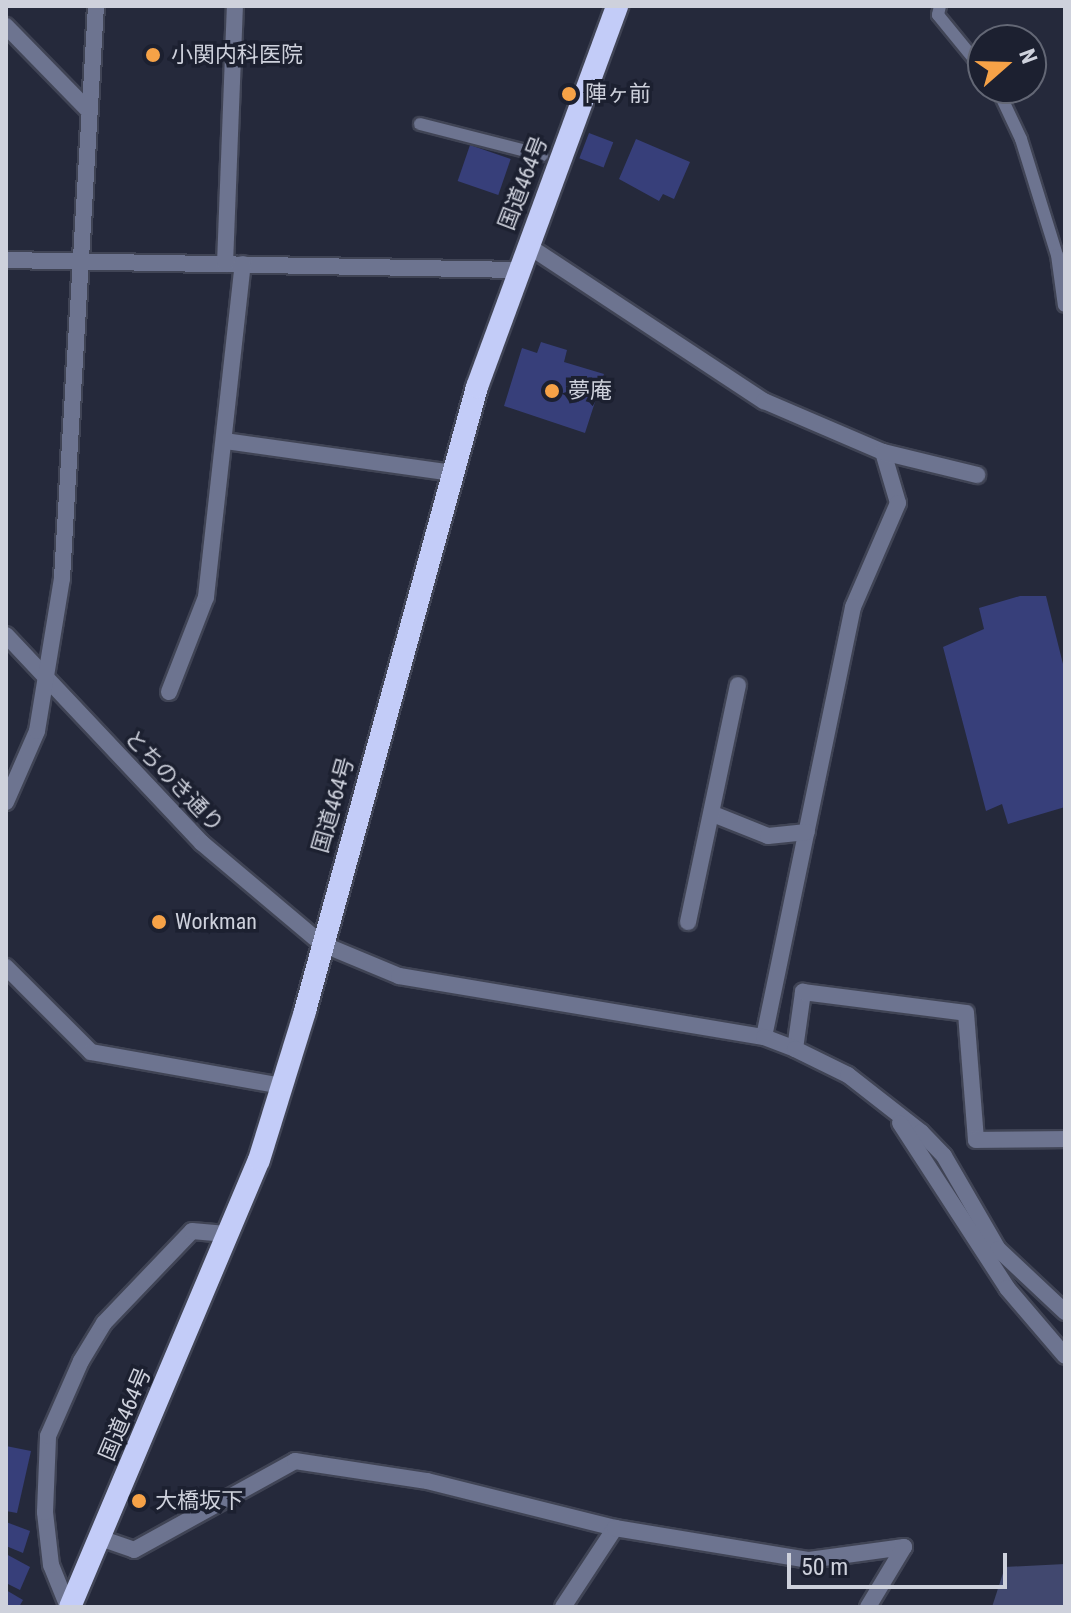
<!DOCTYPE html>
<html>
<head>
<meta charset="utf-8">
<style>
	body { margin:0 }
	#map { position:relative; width:1071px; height:1613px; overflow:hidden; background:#25293b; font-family:"Roboto Condensed","Noto Sans JP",sans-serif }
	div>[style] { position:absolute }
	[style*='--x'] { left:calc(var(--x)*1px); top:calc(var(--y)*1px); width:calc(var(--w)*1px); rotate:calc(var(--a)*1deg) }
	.green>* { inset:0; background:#41486f }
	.building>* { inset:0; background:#373f7a; transform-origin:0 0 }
	.roads { filter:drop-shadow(2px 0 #404455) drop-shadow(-2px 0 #404455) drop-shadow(0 2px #404455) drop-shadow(0 -2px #404455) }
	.service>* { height:12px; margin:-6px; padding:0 6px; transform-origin:6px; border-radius:6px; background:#6d7490 }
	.minor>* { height:16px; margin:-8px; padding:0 8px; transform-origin:8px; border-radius:8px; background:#6d7490 }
	.tertiary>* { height:16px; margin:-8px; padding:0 8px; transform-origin:8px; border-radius:8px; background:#6d7490 }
	.trunk>* { height:22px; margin:-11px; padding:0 11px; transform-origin:11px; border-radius:11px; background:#c3ccf8 }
	.dots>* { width:22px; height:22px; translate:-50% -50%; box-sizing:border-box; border:4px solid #1c2030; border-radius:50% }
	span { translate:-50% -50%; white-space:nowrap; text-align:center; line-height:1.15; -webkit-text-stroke:7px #1c2030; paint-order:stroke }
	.poi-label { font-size:22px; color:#ced1dc }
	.left { translate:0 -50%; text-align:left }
	.street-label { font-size:22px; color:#ced1dc }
	.frame { position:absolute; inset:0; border:8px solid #ced1dc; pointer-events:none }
	.north { position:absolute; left:967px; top:24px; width:80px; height:80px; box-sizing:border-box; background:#1c2030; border:2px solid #636775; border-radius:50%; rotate:70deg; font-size:22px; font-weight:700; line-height:32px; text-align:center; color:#ced1dc }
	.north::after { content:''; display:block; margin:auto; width:28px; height:36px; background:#f6a247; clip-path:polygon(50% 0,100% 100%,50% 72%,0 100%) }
	.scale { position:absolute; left:787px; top:1553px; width:220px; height:36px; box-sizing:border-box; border:4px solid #ced1dc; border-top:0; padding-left:10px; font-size:24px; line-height:28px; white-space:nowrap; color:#ced1dc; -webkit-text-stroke:6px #1c2030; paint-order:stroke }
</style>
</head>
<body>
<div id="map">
	<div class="green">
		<div style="clip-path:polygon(1065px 1564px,1065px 1607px,992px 1607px,1005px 1567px)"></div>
	</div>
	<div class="building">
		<div style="left:589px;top:133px;width:26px;height:27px;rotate:21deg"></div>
		<div style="clip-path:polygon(636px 139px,690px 162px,674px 199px,663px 194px,659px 201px,619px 179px)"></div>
		<div style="left:470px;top:145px;width:43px;height:38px;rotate:19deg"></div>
		<div style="clip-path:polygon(541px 342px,567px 350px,564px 362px,604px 374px,585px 433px,504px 406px,522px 348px,537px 353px)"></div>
		<div style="clip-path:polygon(1020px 596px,1046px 596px,1065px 672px,1065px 807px,1008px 824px,1002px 804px,986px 811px,943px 647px,984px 629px,979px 608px)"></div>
		<div style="clip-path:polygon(6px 1446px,31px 1451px,17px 1513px,6px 1511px)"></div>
		<div style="clip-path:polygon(6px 1522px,30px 1531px,23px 1553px,6px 1546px)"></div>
		<div style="clip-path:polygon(6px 1554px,30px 1567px,20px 1590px,6px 1583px)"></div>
		<div style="clip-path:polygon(6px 1590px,23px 1600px,19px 1607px,6px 1607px)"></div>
	</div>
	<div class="roads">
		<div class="service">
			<div style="--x:940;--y:6;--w:9;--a:103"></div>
			<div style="--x:938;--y:15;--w:71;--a:50.7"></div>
			<div style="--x:997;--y:88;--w:56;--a:64.8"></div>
			<div style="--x:1021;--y:139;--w:121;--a:72.8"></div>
			<div style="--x:1057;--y:255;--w:51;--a:82.2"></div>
			<div style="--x:420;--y:124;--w:126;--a:14.3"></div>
		</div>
		<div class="minor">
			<div style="--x:6;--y:26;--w:119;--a:45.7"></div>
			<div style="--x:527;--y:245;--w:284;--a:33.4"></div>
			<div style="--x:764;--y:401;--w:129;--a:23.2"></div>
			<div style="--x:883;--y:452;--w:53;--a:73.6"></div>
			<div style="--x:898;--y:503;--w:113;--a:113.4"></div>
			<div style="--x:853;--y:607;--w:439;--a:101.7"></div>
			<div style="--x:6;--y:260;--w:512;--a:1.12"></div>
			<div style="--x:225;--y:264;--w:258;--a:-87.8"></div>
			<div style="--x:225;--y:441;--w:229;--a:8"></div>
			<div style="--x:883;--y:452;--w:97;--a:13.7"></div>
			<div style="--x:169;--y:692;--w:102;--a:-68.7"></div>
			<div style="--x:206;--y:597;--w:335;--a:-83.7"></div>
			<div style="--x:713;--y:814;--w:59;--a:21.8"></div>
			<div style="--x:768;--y:836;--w:39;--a:-6"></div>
			<div style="--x:688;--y:922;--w:242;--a:-78.1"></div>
			<div style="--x:6;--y:967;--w:120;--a:45"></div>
			<div style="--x:91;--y:1052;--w:194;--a:10.1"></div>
			<div style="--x:795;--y:1049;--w:58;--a:-82"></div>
			<div style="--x:803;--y:992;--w:164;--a:7.3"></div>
			<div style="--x:966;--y:1013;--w:127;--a:85.5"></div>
			<div style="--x:976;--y:1140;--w:89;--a:-0.6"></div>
			<div style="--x:100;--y:1538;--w:36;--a:19"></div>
			<div style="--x:134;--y:1550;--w:184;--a:-28.9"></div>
			<div style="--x:295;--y:1461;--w:134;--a:8.6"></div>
			<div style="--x:427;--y:1481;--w:194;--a:14"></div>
			<div style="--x:68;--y:1607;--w:45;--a:-112"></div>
			<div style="--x:51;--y:1565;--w:53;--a:-96.5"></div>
			<div style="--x:45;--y:1512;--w:76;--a:-87.7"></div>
			<div style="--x:48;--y:1436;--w:82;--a:-66.3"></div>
			<div style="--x:81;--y:1361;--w:44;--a:-58.8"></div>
			<div style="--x:104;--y:1323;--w:127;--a:-46.3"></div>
			<div style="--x:192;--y:1231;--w:37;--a:5"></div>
			<div style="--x:563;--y:1607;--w:95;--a:-56.6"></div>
			<div style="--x:615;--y:1528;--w:197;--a:9.4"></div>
			<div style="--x:809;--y:1560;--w:96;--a:-7.8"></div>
			<div style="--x:904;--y:1547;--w:70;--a:121"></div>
		</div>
		<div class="tertiary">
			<div style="--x:6;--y:635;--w:286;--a:46.7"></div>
			<div style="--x:202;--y:843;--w:157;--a:40.1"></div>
			<div style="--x:322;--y:944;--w:83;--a:22.6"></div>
			<div style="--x:399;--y:976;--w:370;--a:9.5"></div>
			<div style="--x:764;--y:1037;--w:33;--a:21"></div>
			<div style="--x:795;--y:1049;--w:59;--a:26.1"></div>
			<div style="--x:848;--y:1075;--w:93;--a:38"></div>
			<div style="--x:921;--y:1132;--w:33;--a:46"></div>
			<div style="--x:944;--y:1156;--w:108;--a:59.9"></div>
			<div style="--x:998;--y:1249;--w:92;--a:43.2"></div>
			<div style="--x:6;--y:802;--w:77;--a:-66.4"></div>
			<div style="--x:37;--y:731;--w:155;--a:-80.7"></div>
			<div style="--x:62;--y:578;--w:573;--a:-86.6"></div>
			<div style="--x:900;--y:1123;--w:197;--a:57"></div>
			<div style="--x:1007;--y:1288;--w:89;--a:49.5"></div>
		</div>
		<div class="trunk">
			<div style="--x:70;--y:1607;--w:485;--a:-67.1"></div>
			<div style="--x:259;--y:1160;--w:156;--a:-72.8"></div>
			<div style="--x:305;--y:1011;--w:647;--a:-74.59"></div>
			<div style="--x:477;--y:387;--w:406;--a:-69.8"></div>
		</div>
	</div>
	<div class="dots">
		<div style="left:153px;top:55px;background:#f6a247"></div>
		<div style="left:569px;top:94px;background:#f6a247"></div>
		<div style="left:552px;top:391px;background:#f6a247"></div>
		<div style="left:159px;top:922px;background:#f6a247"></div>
		<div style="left:139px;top:1501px;background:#f6a247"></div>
	</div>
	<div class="poi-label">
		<span class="left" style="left:171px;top:55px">小関内科医院</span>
		<span class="left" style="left:585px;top:94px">陣ヶ前</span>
		<span class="left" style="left:568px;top:391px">夢庵</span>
		<span class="left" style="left:175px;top:922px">Workman</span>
		<span class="left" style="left:155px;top:1501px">大橋坂下</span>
	</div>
	<div class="street-label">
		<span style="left:523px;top:183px;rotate:-69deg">国道464号</span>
		<span style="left:174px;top:781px;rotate:46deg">とちのき通り</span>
		<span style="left:333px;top:805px;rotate:-74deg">国道464号</span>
		<span style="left:125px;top:1414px;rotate:-67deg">国道464号</span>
	</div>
	<div class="frame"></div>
	<div class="north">N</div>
	<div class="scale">50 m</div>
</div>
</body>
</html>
